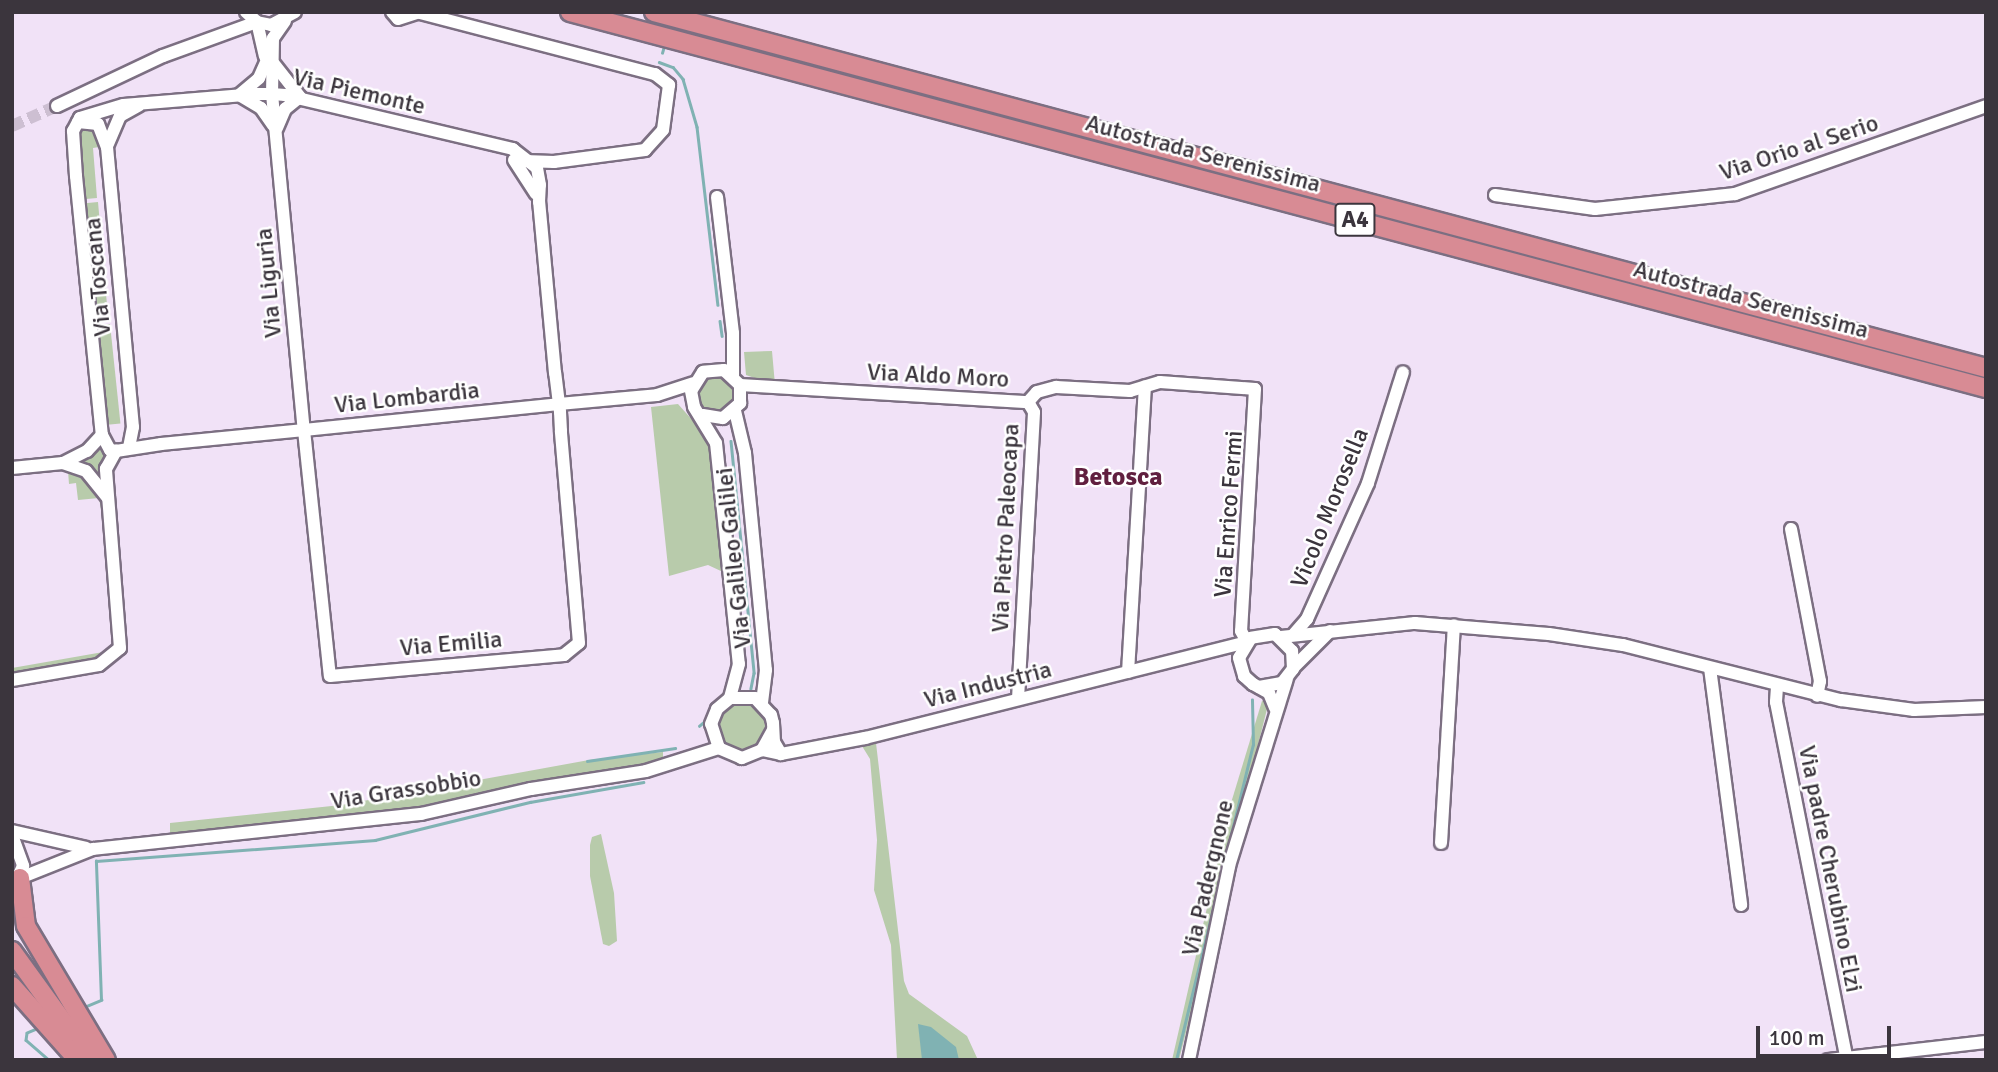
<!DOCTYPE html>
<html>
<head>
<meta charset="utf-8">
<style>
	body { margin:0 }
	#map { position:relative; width:1998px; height:1072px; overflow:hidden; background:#f1e2f7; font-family:Signika,sans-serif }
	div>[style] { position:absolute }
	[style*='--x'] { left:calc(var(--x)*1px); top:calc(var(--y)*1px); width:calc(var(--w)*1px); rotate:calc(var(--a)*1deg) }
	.green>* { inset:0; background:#b8cbab; transform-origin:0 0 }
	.round { border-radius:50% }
	.water>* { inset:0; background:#80b2b3 }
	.stream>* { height:2.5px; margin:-1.25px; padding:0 1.25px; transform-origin:1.25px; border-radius:1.25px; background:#80b2b3 }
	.minor-tunnel>* { height:12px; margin-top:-6px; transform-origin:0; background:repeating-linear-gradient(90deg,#cdbfd2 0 12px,transparent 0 18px) }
	.roads { filter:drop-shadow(2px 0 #7c6f82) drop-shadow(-2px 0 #7c6f82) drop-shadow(0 2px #7c6f82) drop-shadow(0 -2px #7c6f82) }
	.minor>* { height:12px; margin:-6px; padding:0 6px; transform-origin:6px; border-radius:6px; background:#fff }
	.highway>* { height:18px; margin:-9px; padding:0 9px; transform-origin:9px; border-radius:9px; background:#d88b94 }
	span { translate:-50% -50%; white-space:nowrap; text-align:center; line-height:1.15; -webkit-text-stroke:5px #fff; paint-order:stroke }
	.shield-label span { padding:2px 5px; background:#fff; border:2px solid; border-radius:5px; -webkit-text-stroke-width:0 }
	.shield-label { font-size:23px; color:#3b353d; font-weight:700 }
	.street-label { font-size:24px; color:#3b353d }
	.neighbourhood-label { font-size:26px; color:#61203f; font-weight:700 }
	.frame { position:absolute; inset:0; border:14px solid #3b353d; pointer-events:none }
	.scale { position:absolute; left:1756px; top:1026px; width:135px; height:32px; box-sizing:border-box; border:4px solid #3b353d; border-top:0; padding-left:9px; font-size:21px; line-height:24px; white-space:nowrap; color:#3b353d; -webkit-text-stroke:5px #fff; paint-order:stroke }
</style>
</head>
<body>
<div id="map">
	<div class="green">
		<div style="clip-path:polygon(89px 125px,98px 132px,99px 147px,93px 148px,97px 198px,86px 199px,80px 132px)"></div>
		<div style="left:98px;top:202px;width:119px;height:13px;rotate:85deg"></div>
		<div style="left:110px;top:324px;width:100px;height:13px;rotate:84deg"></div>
		<div style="clip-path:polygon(772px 351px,775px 385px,746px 375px,744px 352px)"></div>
		<div class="round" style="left:696px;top:374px;width:40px;height:40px"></div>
		<div style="clip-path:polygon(678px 404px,710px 440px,723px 572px,708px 565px,669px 576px,651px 407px)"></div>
		<div style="clip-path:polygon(98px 445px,108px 454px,105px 485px,75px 463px)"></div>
		<div style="clip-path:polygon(54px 469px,78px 472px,102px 497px,107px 545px,99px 498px,78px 500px,76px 483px,69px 484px,68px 471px)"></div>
		<div style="clip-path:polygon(109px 651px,97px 660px,12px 675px,12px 668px)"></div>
		<div style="clip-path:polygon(1270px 697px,1179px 1060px,1172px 1060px,1231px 803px,1262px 701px)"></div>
		<div class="round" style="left:719px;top:703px;width:46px;height:46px"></div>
		<div style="clip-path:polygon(876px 743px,904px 981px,909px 994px,967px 1036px,978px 1060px,897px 1060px,891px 945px,874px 890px,877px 840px,870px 759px,862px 746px)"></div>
		<div style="clip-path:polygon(663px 752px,663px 762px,423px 811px,170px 837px,170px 823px,341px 805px,589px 760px)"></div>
		<div style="clip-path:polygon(601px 834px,614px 893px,617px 941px,609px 946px,603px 944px,590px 876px,590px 845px,592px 837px)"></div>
	</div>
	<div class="water">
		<div style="clip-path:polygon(918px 1024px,931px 1027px,956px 1047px,959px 1060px,922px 1060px)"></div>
	</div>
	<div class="stream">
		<div style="--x:662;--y:53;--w:7;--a:-74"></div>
		<div style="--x:659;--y:62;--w:15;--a:20"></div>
		<div style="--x:673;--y:67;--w:16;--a:50"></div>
		<div style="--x:683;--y:79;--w:50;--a:73.7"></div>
		<div style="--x:697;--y:127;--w:179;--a:83.3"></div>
		<div style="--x:720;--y:321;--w:15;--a:82"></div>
		<div style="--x:731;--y:441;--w:233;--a:84.3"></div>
		<div style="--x:754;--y:673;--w:16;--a:101"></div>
		<div style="--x:699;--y:726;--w:8;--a:-40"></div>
		<div style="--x:587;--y:761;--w:89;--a:-8.4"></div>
		<div style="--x:82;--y:1008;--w:21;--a:-23"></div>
		<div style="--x:101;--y:1000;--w:139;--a:-92.1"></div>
		<div style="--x:96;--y:861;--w:280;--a:-4.3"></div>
		<div style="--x:375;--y:840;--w:160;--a:-13.8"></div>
		<div style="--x:530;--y:802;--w:115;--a:-10"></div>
		<div style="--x:41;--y:1027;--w:15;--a:157"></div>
		<div style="--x:27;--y:1033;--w:7;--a:98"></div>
		<div style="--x:26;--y:1040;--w:30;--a:41"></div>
		<div style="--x:1176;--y:1060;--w:324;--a:-76.3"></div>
		<div style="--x:1253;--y:745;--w:45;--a:-91.3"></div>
	</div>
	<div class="minor-tunnel">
		<div style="--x:12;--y:126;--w:49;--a:-24"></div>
	</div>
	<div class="roads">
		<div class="minor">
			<div style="--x:246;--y:12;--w:15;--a:42"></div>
			<div style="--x:257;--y:22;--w:14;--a:12"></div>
			<div style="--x:271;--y:25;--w:27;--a:-28"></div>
			<div style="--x:392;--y:12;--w:9;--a:49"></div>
			<div style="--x:398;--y:19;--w:22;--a:-18"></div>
			<div style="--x:420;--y:13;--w:243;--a:14.6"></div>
			<div style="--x:655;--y:74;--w:18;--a:38"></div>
			<div style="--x:669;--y:85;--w:45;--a:97.6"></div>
			<div style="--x:663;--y:130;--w:27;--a:132"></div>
			<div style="--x:645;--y:150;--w:92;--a:172.5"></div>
			<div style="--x:554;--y:162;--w:37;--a:-178"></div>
			<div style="--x:285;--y:21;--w:21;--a:125"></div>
			<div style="--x:273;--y:38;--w:56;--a:91"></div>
			<div style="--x:272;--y:94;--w:338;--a:84.6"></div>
			<div style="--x:304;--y:430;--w:247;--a:84"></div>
			<div style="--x:330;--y:676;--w:235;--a:-5.1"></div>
			<div style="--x:564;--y:655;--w:19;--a:-39"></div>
			<div style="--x:579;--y:643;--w:213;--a:-94.9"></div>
			<div style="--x:561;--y:431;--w:19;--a:-93"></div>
			<div style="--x:560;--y:412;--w:8;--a:-97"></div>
			<div style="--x:559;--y:404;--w:31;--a:-97"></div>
			<div style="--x:555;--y:373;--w:172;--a:-95.3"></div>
			<div style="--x:539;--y:202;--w:17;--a:-87"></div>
			<div style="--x:540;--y:185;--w:17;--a:-100"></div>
			<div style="--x:537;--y:168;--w:31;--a:-142"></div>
			<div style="--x:513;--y:149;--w:234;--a:-166.7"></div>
			<div style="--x:285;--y:95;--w:13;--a:-176"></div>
			<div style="--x:272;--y:94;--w:16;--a:180"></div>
			<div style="--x:256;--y:94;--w:133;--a:175.3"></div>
			<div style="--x:123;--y:105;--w:45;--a:163.2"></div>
			<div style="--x:80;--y:118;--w:15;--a:118"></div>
			<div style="--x:73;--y:131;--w:45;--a:86.2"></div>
			<div style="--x:76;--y:176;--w:260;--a:84.3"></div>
			<div style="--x:102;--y:435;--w:17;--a:62"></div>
			<div style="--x:110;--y:450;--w:6;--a:9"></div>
			<div style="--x:116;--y:451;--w:46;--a:-8.8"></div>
			<div style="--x:161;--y:444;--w:144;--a:-5.6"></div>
			<div style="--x:304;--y:430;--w:256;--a:-5.8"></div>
			<div style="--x:559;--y:404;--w:98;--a:-5.2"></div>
			<div style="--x:657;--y:395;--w:38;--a:-18"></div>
			<div style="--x:257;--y:22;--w:35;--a:77"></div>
			<div style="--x:274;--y:64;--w:42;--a:51.8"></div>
			<div style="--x:239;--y:95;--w:26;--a:-40"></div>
			<div style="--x:259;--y:78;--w:17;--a:-66"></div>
			<div style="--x:241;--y:96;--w:23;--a:31"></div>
			<div style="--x:261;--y:108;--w:21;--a:55"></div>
			<div style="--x:57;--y:106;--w:117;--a:-25.3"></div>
			<div style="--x:163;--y:56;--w:100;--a:-19.9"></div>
			<div style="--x:78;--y:122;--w:20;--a:6"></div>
			<div style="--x:98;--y:124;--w:25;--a:69"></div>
			<div style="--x:107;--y:147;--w:281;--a:84.7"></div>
			<div style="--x:133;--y:427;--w:21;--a:101"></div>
			<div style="--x:277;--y:128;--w:21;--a:-67"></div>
			<div style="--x:285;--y:109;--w:19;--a:-39"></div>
			<div style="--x:108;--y:144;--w:30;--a:-67"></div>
			<div style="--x:120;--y:116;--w:21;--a:-29"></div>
			<div style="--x:514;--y:160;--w:40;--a:57.1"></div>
			<div style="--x:1495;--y:195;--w:101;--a:8"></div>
			<div style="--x:1595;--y:209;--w:141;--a:-6.1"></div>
			<div style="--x:1735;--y:194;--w:266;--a:-19.3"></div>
			<div style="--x:717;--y:197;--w:137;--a:83.3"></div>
			<div style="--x:733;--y:333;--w:43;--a:90"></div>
			<div style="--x:740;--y:385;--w:289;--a:3.4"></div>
			<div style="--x:1028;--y:402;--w:13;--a:-48"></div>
			<div style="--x:1037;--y:392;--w:20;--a:-15"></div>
			<div style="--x:1056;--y:387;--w:74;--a:3.1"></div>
			<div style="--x:1130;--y:391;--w:31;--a:-17"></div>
			<div style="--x:1160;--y:382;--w:95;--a:4.2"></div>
			<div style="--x:1255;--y:389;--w:242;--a:93.3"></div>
			<div style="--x:1241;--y:631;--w:13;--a:61"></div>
			<div style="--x:735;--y:411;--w:43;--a:76.6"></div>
			<div style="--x:745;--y:453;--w:218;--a:84.5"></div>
			<div style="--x:766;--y:670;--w:33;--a:97"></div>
			<div style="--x:703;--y:415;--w:20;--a:9"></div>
			<div style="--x:723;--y:418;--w:23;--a:-41"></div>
			<div style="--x:740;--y:403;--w:18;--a:-90"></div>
			<div style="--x:740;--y:385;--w:22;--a:-137"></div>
			<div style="--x:724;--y:370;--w:21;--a:175"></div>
			<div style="--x:703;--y:372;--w:22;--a:122"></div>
			<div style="--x:691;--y:391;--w:16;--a:79"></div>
			<div style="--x:694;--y:407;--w:42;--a:58.6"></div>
			<div style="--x:716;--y:443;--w:222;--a:84.1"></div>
			<div style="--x:739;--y:664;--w:35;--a:105"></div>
			<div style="--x:63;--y:463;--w:24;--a:19"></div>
			<div style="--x:86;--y:471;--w:35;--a:51"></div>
			<div style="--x:12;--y:468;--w:51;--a:-5.6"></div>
			<div style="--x:63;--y:463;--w:27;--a:-27"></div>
			<div style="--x:87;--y:451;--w:22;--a:-47"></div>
			<div style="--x:1791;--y:529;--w:155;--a:79.2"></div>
			<div style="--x:1820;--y:681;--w:15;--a:101"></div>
			<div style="--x:1294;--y:634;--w:20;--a:-49"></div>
			<div style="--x:1307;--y:619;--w:149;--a:-65.8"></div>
			<div style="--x:1368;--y:483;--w:116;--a:-72.5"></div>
			<div style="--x:1281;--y:637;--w:135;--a:-6"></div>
			<div style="--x:1415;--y:623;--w:134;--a:4.7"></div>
			<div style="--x:1549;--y:634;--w:75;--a:8.5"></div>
			<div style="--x:1623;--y:645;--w:225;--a:14.2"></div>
			<div style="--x:1841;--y:700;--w:74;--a:7.8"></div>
			<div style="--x:1914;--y:710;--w:72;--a:-2.4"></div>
			<div style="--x:1294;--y:667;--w:51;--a:-45"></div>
			<div style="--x:1710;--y:668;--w:239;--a:82.5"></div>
			<div style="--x:1128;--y:672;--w:286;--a:-86.6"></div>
			<div style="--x:12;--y:680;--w:88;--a:-9.8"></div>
			<div style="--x:99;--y:665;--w:27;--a:-39"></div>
			<div style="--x:120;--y:648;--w:180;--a:-94.5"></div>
			<div style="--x:106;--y:469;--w:21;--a:-61"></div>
			<div style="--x:1259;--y:687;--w:23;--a:-10"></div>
			<div style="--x:1282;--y:683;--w:18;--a:-52"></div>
			<div style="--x:1293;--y:669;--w:18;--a:-93"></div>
			<div style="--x:1292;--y:651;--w:24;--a:-135"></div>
			<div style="--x:1275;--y:634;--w:24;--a:171"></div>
			<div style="--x:1251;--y:638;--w:23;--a:121"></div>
			<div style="--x:1239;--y:658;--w:19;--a:74"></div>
			<div style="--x:1244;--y:676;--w:12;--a:42"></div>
			<div style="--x:1253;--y:684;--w:18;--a:29"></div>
			<div style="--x:1269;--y:693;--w:16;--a:68"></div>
			<div style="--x:1777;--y:687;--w:15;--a:94"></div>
			<div style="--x:1776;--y:702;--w:365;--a:78.8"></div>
			<div style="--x:1018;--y:699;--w:287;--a:-86.8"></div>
			<div style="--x:1034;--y:412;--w:12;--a:-121"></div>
			<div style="--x:773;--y:730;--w:23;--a:119"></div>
			<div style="--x:762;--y:750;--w:22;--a:158"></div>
			<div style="--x:742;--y:758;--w:25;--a:-157"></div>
			<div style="--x:719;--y:748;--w:25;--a:-108"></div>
			<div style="--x:711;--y:724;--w:16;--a:-68"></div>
			<div style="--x:717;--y:709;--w:17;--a:-40"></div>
			<div style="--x:730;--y:698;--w:25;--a:0"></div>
			<div style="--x:755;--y:698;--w:23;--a:47"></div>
			<div style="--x:771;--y:715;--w:8;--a:76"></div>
			<div style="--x:773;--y:723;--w:19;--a:87"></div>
			<div style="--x:774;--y:742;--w:14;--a:60"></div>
			<div style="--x:762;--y:750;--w:19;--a:12"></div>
			<div style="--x:781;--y:754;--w:86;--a:-10.8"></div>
			<div style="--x:865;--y:738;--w:394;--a:-14.1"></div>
			<div style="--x:12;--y:831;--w:76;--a:12.9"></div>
			<div style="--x:12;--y:835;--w:33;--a:70"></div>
			<div style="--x:23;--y:866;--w:17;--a:115"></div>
			<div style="--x:1441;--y:843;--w:218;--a:-86.6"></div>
			<div style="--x:20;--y:878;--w:79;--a:-21.7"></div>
			<div style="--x:93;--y:849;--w:330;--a:-6.1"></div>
			<div style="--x:421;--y:814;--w:113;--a:-12.8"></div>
			<div style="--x:531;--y:789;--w:116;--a:-8.9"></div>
			<div style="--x:646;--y:771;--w:77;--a:-17.5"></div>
			<div style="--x:1189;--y:1060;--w:198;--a:-78.3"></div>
			<div style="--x:1229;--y:866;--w:196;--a:-72.8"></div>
			<div style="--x:1828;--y:1060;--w:159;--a:-6.5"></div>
		</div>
		<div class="highway">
			<div style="--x:570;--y:12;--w:1465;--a:14.87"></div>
			<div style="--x:654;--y:12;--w:1379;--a:14.96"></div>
			<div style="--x:20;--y:878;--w:48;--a:82.9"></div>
			<div style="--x:26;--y:926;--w:156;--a:59.2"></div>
			<div style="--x:12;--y:951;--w:135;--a:54.1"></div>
			<div style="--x:12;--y:986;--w:99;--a:48.3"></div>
		</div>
	</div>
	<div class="shield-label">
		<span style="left:1355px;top:220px">A4</span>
	</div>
	<div class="street-label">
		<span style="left:359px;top:92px;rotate:13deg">Via Piemonte</span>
		<span style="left:1799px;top:148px;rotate:-18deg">Via Orio al Serio</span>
		<span style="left:1203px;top:154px;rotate:15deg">Autostrada Serenissima</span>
		<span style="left:98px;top:277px;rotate:-95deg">Via Toscana</span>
		<span style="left:269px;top:283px;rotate:-95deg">Via Liguria</span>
		<span style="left:1751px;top:300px;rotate:15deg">Autostrada Serenissima</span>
		<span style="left:938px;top:376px;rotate:3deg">Via Aldo Moro</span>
		<span style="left:407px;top:398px;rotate:-6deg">Via Lombardia</span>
		<span style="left:1330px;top:508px;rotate:-68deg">Vicolo Morosella</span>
		<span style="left:1229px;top:514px;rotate:-86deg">Via Enrico Fermi</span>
		<span style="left:1006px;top:528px;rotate:-87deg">Via Pietro Paleocapa</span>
		<span style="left:734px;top:558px;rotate:-96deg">Via Galileo Galilei</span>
		<span style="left:451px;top:644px;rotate:-5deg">Via Emilia</span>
		<span style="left:988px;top:685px;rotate:-14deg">Via Industria</span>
		<span style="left:406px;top:790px;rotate:-9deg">Via Grassobbio</span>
		<span style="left:1830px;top:869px;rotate:79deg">Via padre Cherubino Elzi</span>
		<span style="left:1208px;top:878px;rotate:-77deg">Via Padergnone</span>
	</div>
	<div class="neighbourhood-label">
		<span style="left:1118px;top:478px">Betosca</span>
	</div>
	<div class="frame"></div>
	<div class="scale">100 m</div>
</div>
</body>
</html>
